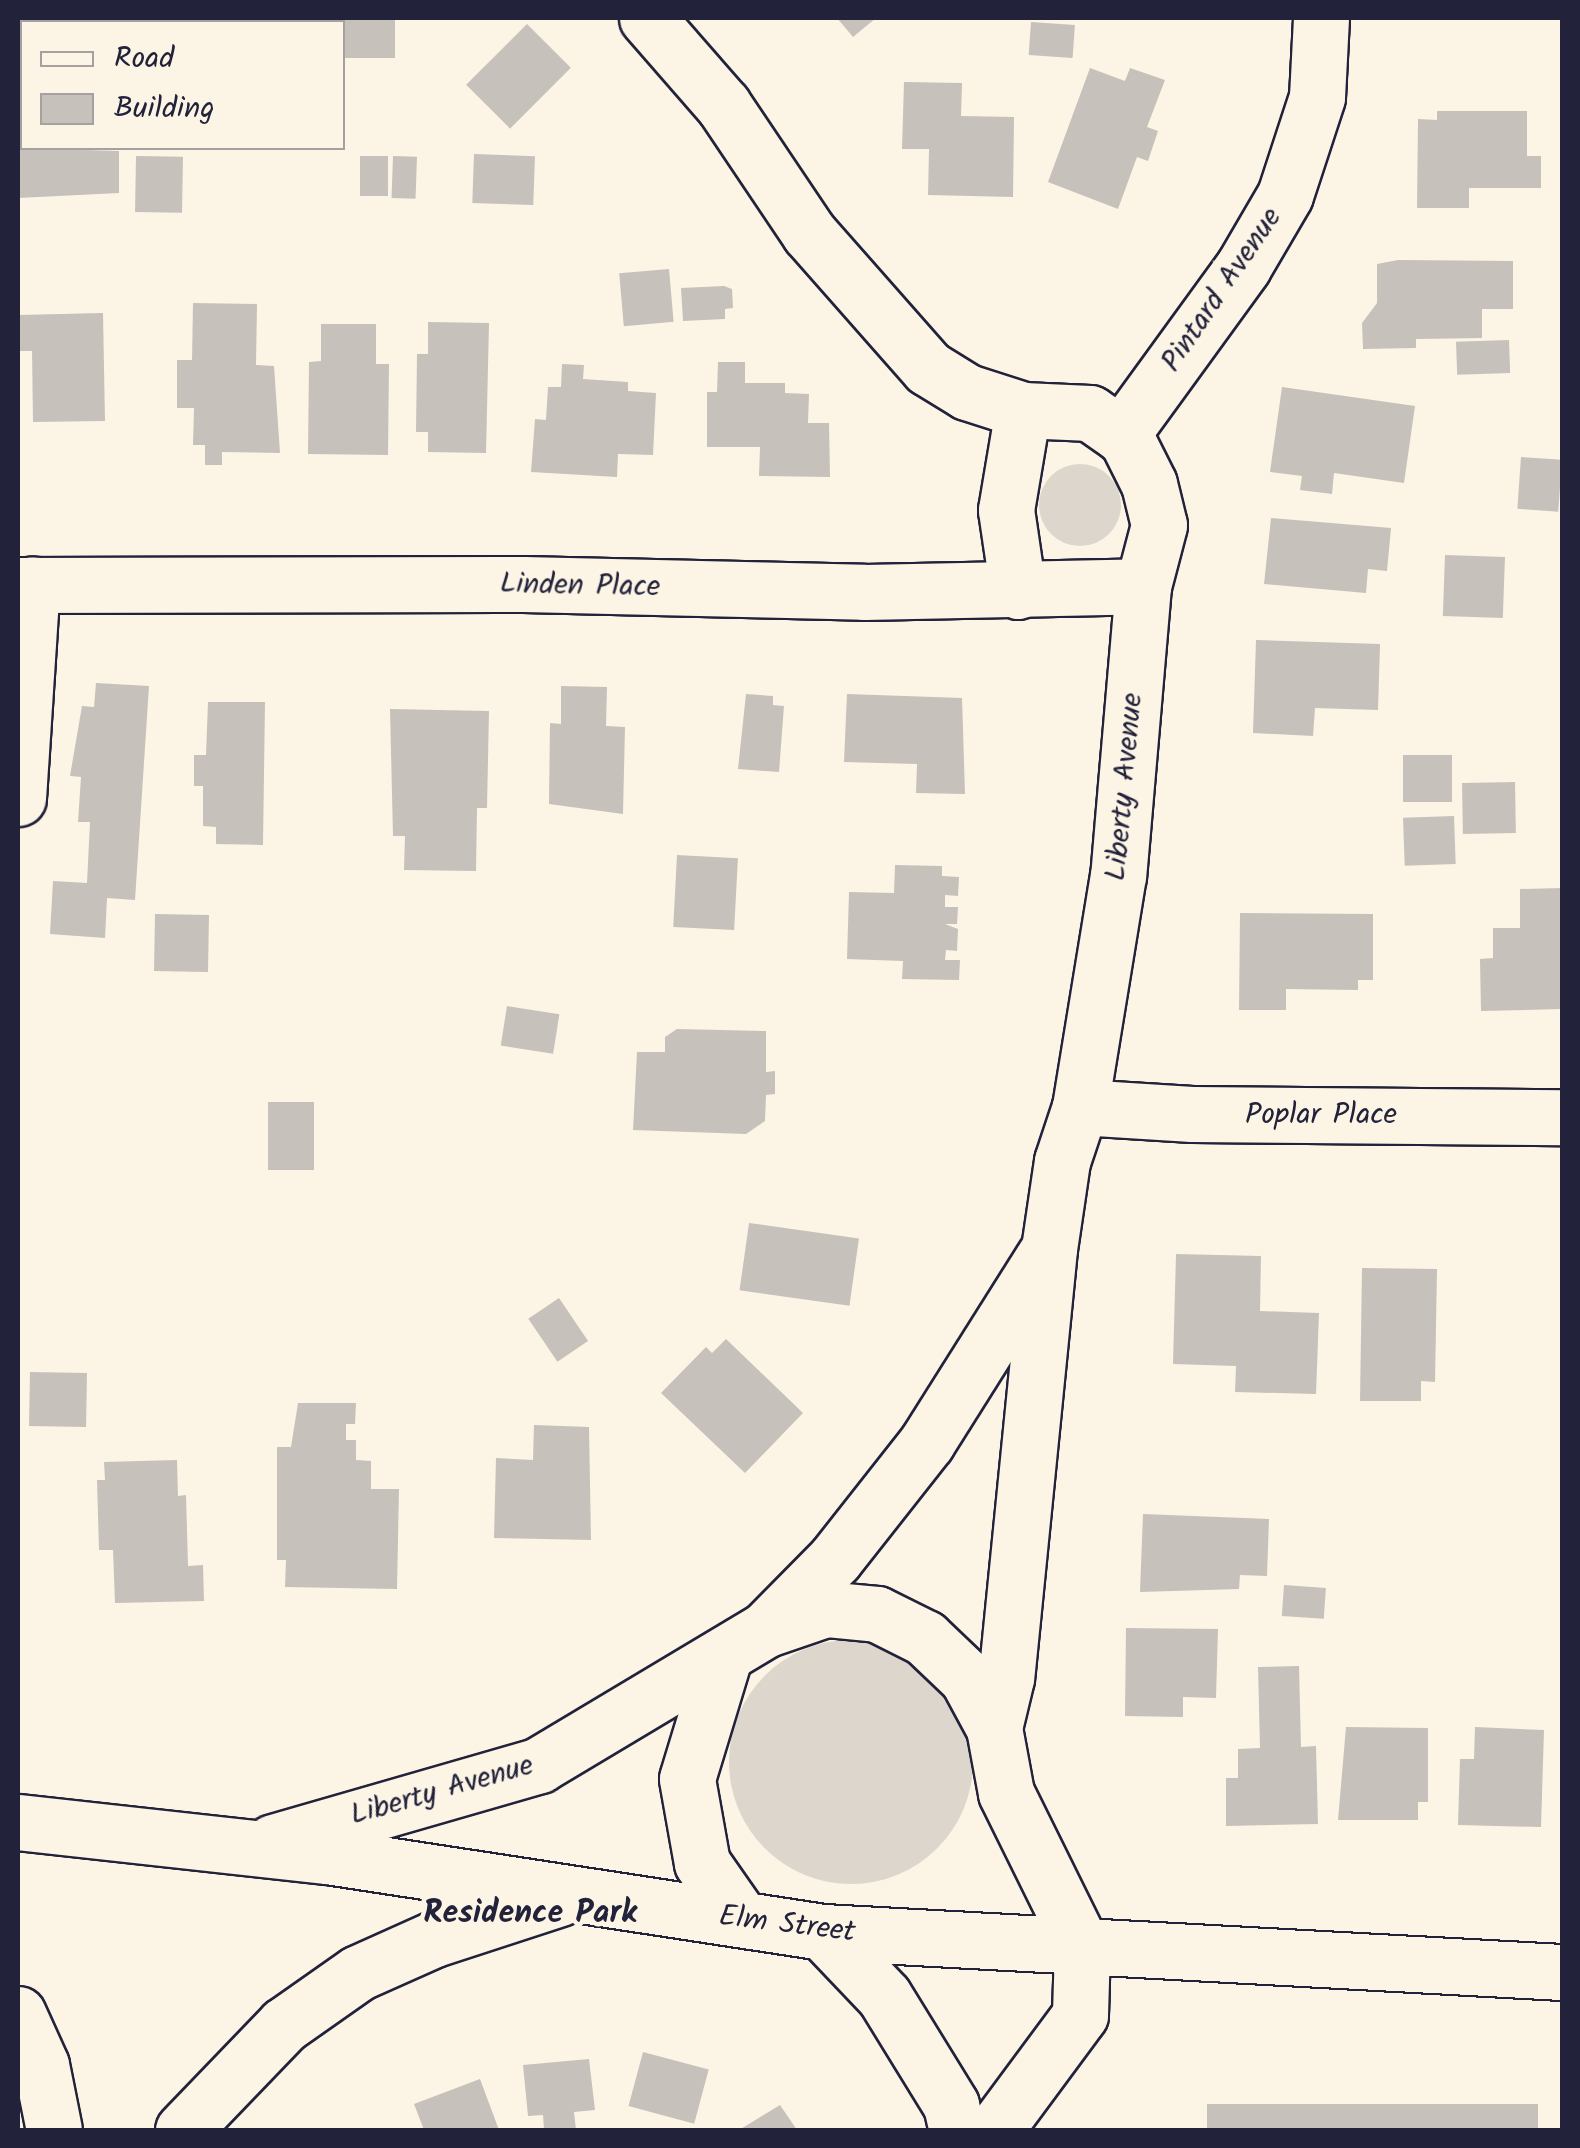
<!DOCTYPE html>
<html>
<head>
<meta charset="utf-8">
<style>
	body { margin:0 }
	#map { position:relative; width:1580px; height:2148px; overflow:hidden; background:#fcf5e5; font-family:Kalam,sans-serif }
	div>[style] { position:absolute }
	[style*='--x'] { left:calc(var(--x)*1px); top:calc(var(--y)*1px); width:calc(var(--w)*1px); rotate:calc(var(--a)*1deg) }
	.green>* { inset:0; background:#dcd6cc }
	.round { border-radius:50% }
	.building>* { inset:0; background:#c6c1bb; transform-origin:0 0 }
	.roads { filter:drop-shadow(2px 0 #22223b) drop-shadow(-2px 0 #22223b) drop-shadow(0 2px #22223b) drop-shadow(0 -2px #22223b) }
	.minor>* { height:55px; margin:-27.5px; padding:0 27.5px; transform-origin:27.5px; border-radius:27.5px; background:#fcf5e5 }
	span { translate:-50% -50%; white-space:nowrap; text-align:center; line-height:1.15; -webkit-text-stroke:9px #fcf5e5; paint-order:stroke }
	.street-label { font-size:30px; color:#22223b }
	.neighbourhood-label { font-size:32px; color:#22223b; font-weight:700 }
	.frame { position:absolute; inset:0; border:20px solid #22223b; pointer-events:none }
	.legend { position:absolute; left:20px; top:20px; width:325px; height:130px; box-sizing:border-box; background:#fcf5e5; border:2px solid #a5a1a1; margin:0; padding:12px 18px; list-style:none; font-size:30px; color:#22223b }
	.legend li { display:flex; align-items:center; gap:20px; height:50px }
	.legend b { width:50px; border:2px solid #a5a1a1 }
</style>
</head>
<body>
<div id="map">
	<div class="green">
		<div class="round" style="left:1039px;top:464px;width:82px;height:82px"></div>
		<div class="round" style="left:729px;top:1640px;width:244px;height:244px"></div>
	</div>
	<div class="building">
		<div style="clip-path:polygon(331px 18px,395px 18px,395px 58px,344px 58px,344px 23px)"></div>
		<div style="clip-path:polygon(837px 18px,876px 18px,853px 37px)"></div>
		<div style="left:1031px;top:22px;width:44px;height:33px;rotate:4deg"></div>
		<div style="left:527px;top:24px;width:62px;height:86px;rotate:45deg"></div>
		<div style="clip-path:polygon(1090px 68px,1125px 81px,1130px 68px,1165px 80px,1147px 127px,1158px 131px,1148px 161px,1137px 157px,1118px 209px,1048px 182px)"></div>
		<div style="clip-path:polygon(904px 82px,962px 83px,961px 116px,1014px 117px,1013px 197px,928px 195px,929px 149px,902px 149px)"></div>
		<div style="left:18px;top:94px;width:4px;height:46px"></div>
		<div style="clip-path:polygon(1437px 111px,1527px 111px,1527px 156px,1541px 156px,1541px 188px,1469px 188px,1469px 208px,1417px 208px,1418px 119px,1437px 120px)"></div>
		<div style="clip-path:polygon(18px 148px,119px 151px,119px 193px,18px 198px)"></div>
		<div style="left:474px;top:154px;width:61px;height:49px;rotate:2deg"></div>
		<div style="left:136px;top:156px;width:47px;height:56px;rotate:1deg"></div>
		<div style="left:388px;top:156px;width:40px;height:28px;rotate:90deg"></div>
		<div style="left:393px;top:156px;width:24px;height:42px;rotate:2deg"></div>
		<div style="clip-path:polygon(1398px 260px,1513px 261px,1513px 309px,1482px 309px,1482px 338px,1416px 339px,1416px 348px,1363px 349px,1362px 323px,1377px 303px,1377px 264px)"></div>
		<div style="left:669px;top:269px;width:53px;height:50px;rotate:85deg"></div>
		<div style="clip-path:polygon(724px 286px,732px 289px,733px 308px,725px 309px,725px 319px,683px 321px,681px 288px)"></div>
		<div style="clip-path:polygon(193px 303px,257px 304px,256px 365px,274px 366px,280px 453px,222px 452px,222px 465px,205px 465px,205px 445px,193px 445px,194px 408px,177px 408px,177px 360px,192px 360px)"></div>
		<div style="clip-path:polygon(103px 313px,105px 421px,33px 422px,32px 351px,18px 351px,18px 315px)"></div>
		<div style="clip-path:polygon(428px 322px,489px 323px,486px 453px,428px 452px,428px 432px,416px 432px,417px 354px,428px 354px)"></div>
		<div style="clip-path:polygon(321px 324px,376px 324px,376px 364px,389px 364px,388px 455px,308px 454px,309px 362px,321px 361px)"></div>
		<div style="left:1509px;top:340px;width:33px;height:53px;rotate:88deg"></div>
		<div style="clip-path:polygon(718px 362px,745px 362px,745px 383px,785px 383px,785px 393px,809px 394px,808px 423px,829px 423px,830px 477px,759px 476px,760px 447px,707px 447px,707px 392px,717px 392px)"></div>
		<div style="clip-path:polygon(562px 364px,584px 365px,583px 379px,628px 382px,628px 391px,656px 393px,653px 455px,618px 454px,617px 477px,531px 472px,535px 419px,546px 420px,548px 387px,561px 387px)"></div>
		<div style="clip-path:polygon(1282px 387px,1415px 406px,1404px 483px,1334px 473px,1332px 494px,1300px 490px,1302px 476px,1270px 472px)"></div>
		<div style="left:1521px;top:457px;width:41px;height:52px;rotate:4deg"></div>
		<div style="clip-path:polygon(1271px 518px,1391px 528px,1387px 571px,1368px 569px,1366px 593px,1264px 584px)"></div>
		<div style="left:1445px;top:555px;width:60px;height:61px;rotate:2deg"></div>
		<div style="clip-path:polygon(1256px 640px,1380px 644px,1378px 710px,1315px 708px,1313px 736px,1253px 733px)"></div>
		<div style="clip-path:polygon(96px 683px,149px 686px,135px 900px,107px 898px,105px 938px,50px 934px,53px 881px,87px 883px,90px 822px,78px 822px,81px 777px,70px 776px,82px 706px,94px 707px)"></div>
		<div style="clip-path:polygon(561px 686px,607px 687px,606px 726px,625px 727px,623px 814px,549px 804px,550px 723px,561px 724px)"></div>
		<div style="clip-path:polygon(746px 694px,773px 696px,773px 705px,784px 706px,779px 772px,738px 769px)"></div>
		<div style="clip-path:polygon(847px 694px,962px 698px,965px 794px,916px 793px,917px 764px,844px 762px)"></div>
		<div style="clip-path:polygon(208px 702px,265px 702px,263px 845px,216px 844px,216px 827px,203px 826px,203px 786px,194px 786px,194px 755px,206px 755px)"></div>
		<div style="clip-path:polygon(390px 709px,489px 711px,487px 808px,477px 808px,476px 871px,404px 870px,405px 836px,393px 836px)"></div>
		<div style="left:1403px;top:755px;width:49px;height:47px"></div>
		<div style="left:1515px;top:782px;width:51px;height:53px;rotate:89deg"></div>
		<div style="left:1454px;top:816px;width:48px;height:51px;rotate:88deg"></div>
		<div style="left:677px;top:855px;width:61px;height:72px;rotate:3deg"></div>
		<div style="clip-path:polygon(895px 865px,942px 866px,942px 876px,959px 877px,958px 896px,945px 895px,945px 907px,958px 907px,957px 924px,945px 924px,958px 929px,957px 951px,946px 950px,945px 960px,960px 960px,959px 980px,902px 979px,903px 961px,847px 959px,849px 892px,894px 893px)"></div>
		<div style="clip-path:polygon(1562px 888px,1562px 1009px,1481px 1011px,1480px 959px,1493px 958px,1493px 928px,1520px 928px,1520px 889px)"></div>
		<div style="clip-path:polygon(1240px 913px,1373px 914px,1373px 980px,1358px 980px,1358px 990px,1286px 989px,1286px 1010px,1239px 1010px)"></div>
		<div style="left:155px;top:914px;width:54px;height:57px;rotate:1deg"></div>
		<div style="left:507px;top:1006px;width:53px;height:40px;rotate:9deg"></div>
		<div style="clip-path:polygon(677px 1029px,766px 1031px,766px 1072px,775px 1071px,775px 1094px,766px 1095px,765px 1121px,746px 1134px,633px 1130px,637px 1052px,665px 1052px,665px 1037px)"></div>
		<div style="left:268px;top:1102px;width:46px;height:68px"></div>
		<div style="left:749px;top:1223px;width:111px;height:68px;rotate:8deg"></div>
		<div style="clip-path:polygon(1176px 1254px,1261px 1256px,1260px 1311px,1319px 1313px,1316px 1394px,1235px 1392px,1236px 1366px,1173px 1364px)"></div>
		<div style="clip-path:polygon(1362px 1268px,1437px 1269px,1435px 1382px,1421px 1381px,1421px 1401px,1360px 1401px)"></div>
		<div style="left:559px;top:1298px;width:52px;height:37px;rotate:56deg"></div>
		<div style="clip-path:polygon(726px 1339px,803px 1413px,745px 1473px,661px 1393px,706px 1347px,712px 1353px)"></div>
		<div style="left:30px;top:1372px;width:57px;height:54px;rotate:1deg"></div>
		<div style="clip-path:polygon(298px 1403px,356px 1403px,355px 1424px,346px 1424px,346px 1440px,356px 1440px,356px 1460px,371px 1461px,371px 1489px,399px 1489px,397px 1589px,285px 1587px,286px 1560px,277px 1560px,277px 1447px,291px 1447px)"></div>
		<div style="clip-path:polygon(534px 1425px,589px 1427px,591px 1540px,494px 1538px,496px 1458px,533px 1460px)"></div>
		<div style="clip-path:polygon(177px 1460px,178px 1496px,186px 1495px,188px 1566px,203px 1565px,204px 1601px,115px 1603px,113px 1550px,99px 1550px,97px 1480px,105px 1480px,104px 1462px)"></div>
		<div style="clip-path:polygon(1143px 1514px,1269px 1519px,1267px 1576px,1240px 1575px,1239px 1589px,1140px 1592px)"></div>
		<div style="left:1284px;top:1585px;width:42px;height:31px;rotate:4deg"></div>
		<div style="clip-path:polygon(1126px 1628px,1218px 1629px,1216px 1698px,1183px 1697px,1183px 1717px,1125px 1716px)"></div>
		<div style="clip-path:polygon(1299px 1666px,1301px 1747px,1316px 1746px,1318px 1824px,1226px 1826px,1226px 1778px,1238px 1778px,1238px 1749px,1260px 1748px,1258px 1667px)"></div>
		<div style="clip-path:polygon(1346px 1727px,1428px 1728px,1428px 1802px,1418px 1802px,1418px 1820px,1338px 1820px)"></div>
		<div style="clip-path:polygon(1475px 1727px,1544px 1730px,1541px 1827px,1458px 1825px,1460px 1759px,1474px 1759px)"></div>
		<div style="left:643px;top:2052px;width:68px;height:56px;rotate:15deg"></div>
		<div style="clip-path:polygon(589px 2059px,595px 2110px,574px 2112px,576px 2130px,544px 2130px,543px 2115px,528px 2116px,523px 2065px)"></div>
		<div style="clip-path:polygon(480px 2079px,499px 2130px,424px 2130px,414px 2104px)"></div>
		<div style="left:1207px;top:2104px;width:331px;height:26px"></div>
		<div style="clip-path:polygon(780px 2105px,797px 2130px,739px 2130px)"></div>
	</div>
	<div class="roads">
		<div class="minor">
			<div style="--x:647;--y:18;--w:116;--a:48.9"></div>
			<div style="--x:723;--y:105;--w:154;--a:56.1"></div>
			<div style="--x:809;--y:233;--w:180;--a:48.6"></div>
			<div style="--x:928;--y:368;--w:46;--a:31.6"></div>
			<div style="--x:967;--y:392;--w:59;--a:17.8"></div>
			<div style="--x:1023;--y:410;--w:67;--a:2.6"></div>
			<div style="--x:1090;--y:413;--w:44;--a:34.8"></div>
			<div style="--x:1126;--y:438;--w:51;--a:63.4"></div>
			<div style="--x:1149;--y:484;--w:42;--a:76.3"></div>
			<div style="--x:1159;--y:525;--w:63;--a:104.7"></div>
			<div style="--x:1143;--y:586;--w:290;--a:94.9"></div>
			<div style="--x:1118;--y:875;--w:235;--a:99.3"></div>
			<div style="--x:1080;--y:1107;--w:57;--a:108.4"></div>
			<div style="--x:1062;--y:1161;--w:89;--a:98.4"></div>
			<div style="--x:1049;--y:1249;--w:431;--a:95.7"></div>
			<div style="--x:1006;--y:1678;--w:51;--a:103.5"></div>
			<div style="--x:994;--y:1728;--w:66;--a:79.5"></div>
			<div style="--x:1006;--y:1793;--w:172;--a:63.7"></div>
			<div style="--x:1082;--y:1947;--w:68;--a:91.7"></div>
			<div style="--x:1080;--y:2015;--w:143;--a:126.5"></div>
			<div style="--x:1121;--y:435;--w:208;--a:-54"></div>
			<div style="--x:1243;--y:267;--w:83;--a:-59.7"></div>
			<div style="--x:1285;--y:195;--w:103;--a:-71.9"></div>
			<div style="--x:1317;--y:97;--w:79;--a:-87.1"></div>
			<div style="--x:18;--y:585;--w:505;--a:-0.11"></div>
			<div style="--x:523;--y:584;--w:341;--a:1.3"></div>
			<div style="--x:864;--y:592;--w:279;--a:-1.2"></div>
			<div style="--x:1018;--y:591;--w:82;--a:-98.4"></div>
			<div style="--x:1006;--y:510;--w:101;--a:-80.4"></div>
			<div style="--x:18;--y:798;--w:214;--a:-86.3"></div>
			<div style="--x:1080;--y:1107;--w:112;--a:3.6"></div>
			<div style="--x:1192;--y:1114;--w:370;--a:0.5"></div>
			<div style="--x:767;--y:1629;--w:61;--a:-19"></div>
			<div style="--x:825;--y:1609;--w:52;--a:5.5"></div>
			<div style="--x:877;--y:1614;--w:54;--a:26.6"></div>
			<div style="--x:925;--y:1638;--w:58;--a:43.6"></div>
			<div style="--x:967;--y:1678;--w:57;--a:61.6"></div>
			<div style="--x:724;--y:1657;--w:127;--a:106.9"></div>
			<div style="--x:687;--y:1779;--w:85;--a:79.9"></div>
			<div style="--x:702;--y:1863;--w:68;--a:55.1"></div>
			<div style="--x:18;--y:1822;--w:311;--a:6.3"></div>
			<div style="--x:327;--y:1856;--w:502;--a:8.71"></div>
			<div style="--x:823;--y:1932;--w:740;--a:3.1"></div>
			<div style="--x:273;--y:1842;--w:277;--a:-16.1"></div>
			<div style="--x:539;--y:1765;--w:265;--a:-30.9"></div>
			<div style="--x:766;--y:1629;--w:98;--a:-45.4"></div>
			<div style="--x:835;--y:1559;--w:149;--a:-51.8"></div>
			<div style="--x:927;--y:1442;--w:220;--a:-57.8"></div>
			<div style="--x:823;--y:1932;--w:88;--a:46.4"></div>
			<div style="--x:884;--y:1996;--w:128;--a:58.4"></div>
			<div style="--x:951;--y:2105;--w:26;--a:77"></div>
			<div style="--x:18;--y:2014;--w:56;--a:65.7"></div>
			<div style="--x:41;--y:2065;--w:66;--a:78.7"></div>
			<div style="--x:183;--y:2130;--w:146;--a:-46.1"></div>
			<div style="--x:284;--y:2025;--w:90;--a:-35.1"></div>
			<div style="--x:358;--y:1973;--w:83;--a:-24.1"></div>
			<div style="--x:434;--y:1939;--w:133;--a:-18"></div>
		</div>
	</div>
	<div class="street-label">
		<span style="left:1222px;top:290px;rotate:-56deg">Pintard Avenue</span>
		<span style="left:580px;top:586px;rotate:1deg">Linden Place</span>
		<span style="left:1125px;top:787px;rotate:-85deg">Liberty Avenue</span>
		<span style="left:1321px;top:1115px">Poplar Place</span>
		<span style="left:442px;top:1791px;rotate:-16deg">Liberty Avenue</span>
		<span style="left:787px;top:1925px;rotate:7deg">Elm Street</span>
	</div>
	<div class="neighbourhood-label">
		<span style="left:530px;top:1914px">Residence Park</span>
	</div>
	<div class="frame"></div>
	<ul class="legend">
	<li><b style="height:12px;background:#fcf5e5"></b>Road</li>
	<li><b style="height:28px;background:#c6c1bb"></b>Building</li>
	</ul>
</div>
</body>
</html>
